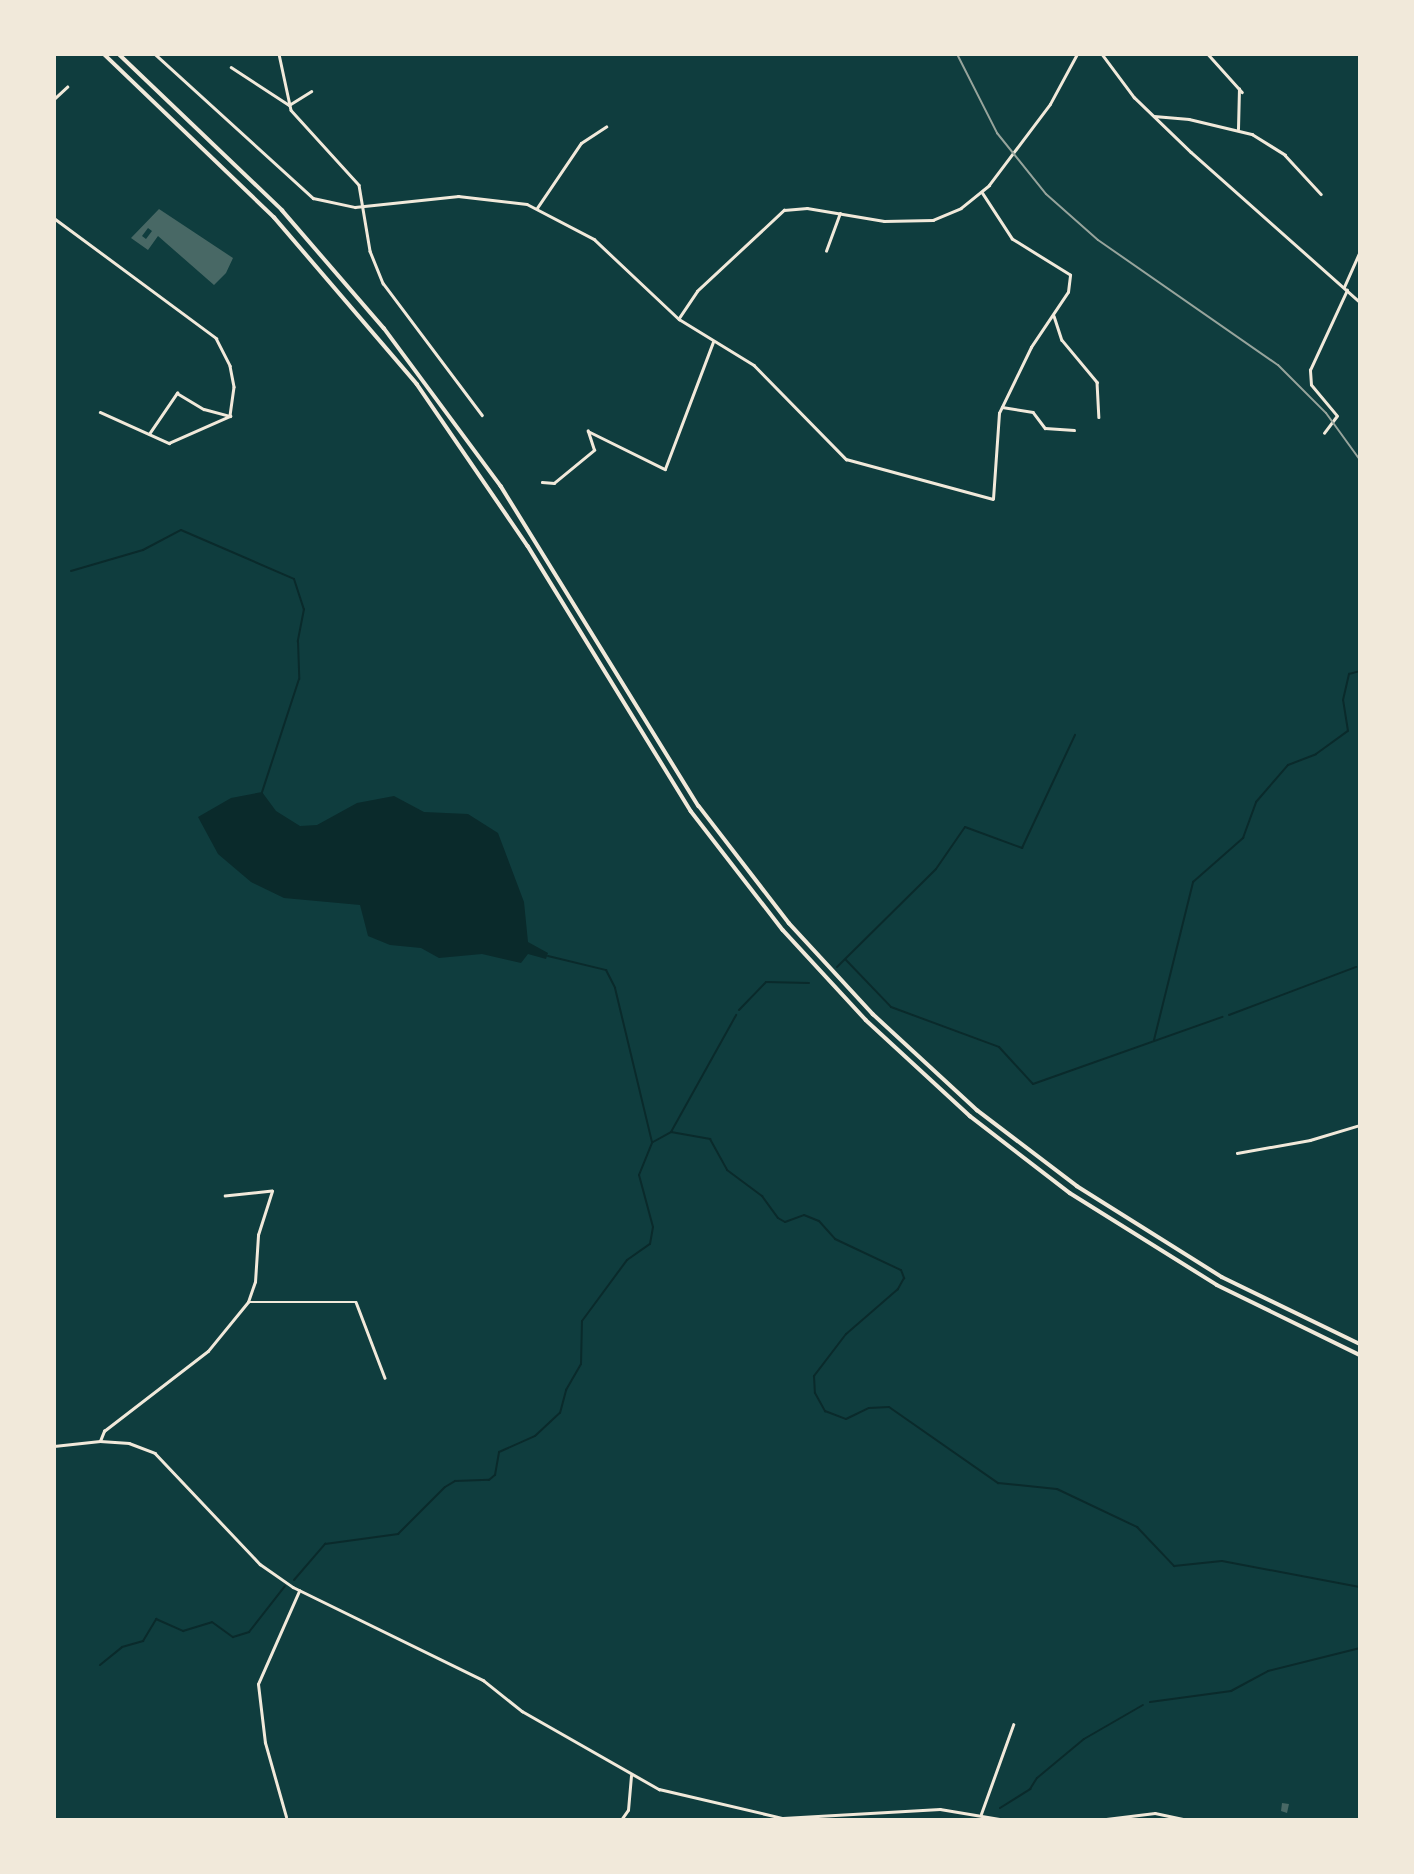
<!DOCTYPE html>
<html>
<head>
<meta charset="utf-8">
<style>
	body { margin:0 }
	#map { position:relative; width:1414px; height:1874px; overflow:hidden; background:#0f3d3e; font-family:"DejaVu Sans",sans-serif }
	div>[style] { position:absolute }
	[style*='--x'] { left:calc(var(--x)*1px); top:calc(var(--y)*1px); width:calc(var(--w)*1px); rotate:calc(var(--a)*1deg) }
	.water>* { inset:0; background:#0a2a2b }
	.stream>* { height:2px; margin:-1px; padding:0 1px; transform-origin:1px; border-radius:1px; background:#0a2a2b }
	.building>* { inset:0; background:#486865 }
	.minor>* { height:2.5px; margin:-1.25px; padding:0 1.25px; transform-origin:1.25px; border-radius:1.25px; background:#f1e9da }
	.tertiary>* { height:2.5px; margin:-1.25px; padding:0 1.25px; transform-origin:1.25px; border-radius:1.25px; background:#f1e9da }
	.trunk>* { height:3.5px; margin:-1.75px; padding:0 1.75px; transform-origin:1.75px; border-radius:1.75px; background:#f1e9da }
	.rail>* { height:2px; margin:-1px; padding:0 1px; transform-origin:1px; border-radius:1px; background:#97a49c }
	span { translate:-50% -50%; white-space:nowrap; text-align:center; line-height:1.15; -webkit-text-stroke:7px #f1e9da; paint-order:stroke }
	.frame { position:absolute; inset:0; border:56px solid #f1e9da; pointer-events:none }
</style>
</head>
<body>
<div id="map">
	<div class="water">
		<div style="clip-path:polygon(262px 792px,276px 811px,300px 826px,317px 825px,357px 803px,394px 796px,424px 812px,468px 814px,498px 833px,524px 902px,528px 942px,548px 953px,546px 959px,528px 954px,521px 963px,482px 954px,439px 958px,421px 948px,390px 945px,368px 936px,360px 905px,284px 898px,251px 882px,218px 854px,198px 817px,231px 798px)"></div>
	</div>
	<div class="stream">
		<div style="--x:71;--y:571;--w:75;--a:-16.3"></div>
		<div style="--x:143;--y:550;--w:43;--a:-27.8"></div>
		<div style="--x:181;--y:530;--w:123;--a:23.4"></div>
		<div style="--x:294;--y:579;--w:32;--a:72"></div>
		<div style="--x:304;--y:609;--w:33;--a:101"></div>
		<div style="--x:298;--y:641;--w:38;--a:88"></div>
		<div style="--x:299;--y:679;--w:119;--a:108.1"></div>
		<div style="--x:548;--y:956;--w:60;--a:13.6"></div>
		<div style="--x:606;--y:970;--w:20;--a:63"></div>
		<div style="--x:615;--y:988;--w:158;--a:76.5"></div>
		<div style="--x:846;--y:960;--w:65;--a:46.2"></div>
		<div style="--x:891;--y:1007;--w:115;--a:20.3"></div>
		<div style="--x:999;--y:1047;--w:50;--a:47.4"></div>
		<div style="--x:1033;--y:1084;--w:201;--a:-19.5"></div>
		<div style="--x:837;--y:967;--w:139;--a:-44.7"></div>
		<div style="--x:936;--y:869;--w:51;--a:-55.4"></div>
		<div style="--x:965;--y:827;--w:61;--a:20.2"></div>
		<div style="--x:1022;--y:848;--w:125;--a:-64.9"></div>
		<div style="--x:739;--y:1010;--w:39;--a:-46"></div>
		<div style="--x:766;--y:982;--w:43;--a:1.3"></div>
		<div style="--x:1229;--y:1015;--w:136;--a:-20.7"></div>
		<div style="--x:1154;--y:1040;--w:163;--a:-76.1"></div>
		<div style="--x:1193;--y:882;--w:67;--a:-41.3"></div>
		<div style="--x:1243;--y:838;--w:38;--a:-70"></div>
		<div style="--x:1256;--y:802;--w:49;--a:-49.1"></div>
		<div style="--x:1288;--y:765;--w:30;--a:-21"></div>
		<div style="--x:1316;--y:754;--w:39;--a:-36"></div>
		<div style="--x:1348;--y:731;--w:31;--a:-99"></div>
		<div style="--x:1343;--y:700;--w:27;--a:-77"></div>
		<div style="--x:1349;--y:674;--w:11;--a:-15"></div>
		<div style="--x:671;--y:1132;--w:40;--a:10"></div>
		<div style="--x:710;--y:1139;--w:35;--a:61"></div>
		<div style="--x:727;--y:1170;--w:44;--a:36.6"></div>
		<div style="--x:762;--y:1196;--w:27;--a:54"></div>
		<div style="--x:778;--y:1218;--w:8;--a:30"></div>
		<div style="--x:785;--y:1222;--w:20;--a:-20"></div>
		<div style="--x:804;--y:1215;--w:16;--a:22"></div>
		<div style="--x:819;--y:1221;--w:24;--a:48"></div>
		<div style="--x:835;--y:1239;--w:73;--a:25.2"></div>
		<div style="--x:901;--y:1270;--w:9;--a:69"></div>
		<div style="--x:904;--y:1278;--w:13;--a:119"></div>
		<div style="--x:898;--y:1289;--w:69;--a:139.1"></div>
		<div style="--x:846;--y:1334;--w:53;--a:127.3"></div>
		<div style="--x:814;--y:1376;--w:17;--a:87"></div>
		<div style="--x:815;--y:1393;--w:21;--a:61"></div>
		<div style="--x:825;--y:1411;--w:22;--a:21"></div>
		<div style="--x:846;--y:1419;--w:25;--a:-26"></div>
		<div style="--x:869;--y:1408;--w:20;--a:-3"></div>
		<div style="--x:889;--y:1407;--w:133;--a:34.9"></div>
		<div style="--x:998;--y:1483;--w:59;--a:5.8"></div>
		<div style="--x:1057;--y:1489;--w:89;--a:25.4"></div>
		<div style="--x:1137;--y:1527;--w:54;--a:46.5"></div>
		<div style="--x:1174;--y:1566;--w:48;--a:-5.9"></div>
		<div style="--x:1222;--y:1561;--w:140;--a:10.7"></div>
		<div style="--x:653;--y:1142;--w:21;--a:-29"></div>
		<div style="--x:671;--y:1132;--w:134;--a:-60.9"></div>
		<div style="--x:294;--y:1580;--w:48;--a:-49.3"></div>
		<div style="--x:325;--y:1544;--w:74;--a:-7.8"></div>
		<div style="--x:398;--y:1534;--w:66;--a:-45"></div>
		<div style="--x:445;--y:1487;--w:12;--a:-31"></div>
		<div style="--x:455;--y:1481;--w:34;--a:-2"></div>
		<div style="--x:489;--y:1480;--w:8;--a:-40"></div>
		<div style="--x:495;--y:1475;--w:23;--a:-80"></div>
		<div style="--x:499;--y:1452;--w:39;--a:-24"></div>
		<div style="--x:535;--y:1436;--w:34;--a:-43"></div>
		<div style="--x:560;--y:1413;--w:24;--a:-75"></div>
		<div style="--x:566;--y:1390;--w:30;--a:-60"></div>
		<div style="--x:581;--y:1364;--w:43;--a:-88.7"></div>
		<div style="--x:582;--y:1321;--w:76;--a:-53.6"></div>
		<div style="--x:627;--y:1260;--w:28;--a:-35"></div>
		<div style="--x:650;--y:1244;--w:17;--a:-80"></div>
		<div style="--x:653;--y:1227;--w:54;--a:-105.1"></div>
		<div style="--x:639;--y:1175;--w:35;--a:-68"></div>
		<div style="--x:100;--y:1665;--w:28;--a:-39"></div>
		<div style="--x:122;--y:1647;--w:22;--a:-16"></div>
		<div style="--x:143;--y:1641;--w:26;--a:-59"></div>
		<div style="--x:156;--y:1619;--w:30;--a:24"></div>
		<div style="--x:183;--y:1631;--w:30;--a:-17"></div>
		<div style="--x:212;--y:1622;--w:26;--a:36"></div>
		<div style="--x:233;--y:1637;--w:17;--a:-17"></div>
		<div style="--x:249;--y:1632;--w:58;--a:-52"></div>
		<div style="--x:1150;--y:1702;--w:82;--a:-7.7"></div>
		<div style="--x:1231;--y:1691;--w:42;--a:-28.4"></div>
		<div style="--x:1268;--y:1671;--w:95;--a:-14"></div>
		<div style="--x:1000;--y:1808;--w:36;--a:-32"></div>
		<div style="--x:1030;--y:1789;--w:13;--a:-58"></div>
		<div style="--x:1037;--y:1778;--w:61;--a:-39.7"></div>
		<div style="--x:1084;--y:1739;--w:68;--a:-30"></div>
	</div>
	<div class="building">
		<div style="clip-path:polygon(evenodd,159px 209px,233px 258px,226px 273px,214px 285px,158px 236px,148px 250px,131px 238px,159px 209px,148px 228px,152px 231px,146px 239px,142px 236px,148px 228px)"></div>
		<div style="clip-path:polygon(1282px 1803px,1289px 1804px,1287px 1813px,1281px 1811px)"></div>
	</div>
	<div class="minor">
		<div style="--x:155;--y:54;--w:214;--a:42.3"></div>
		<div style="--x:313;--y:198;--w:43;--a:12.1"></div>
		<div style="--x:355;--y:207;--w:104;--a:-6.1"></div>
		<div style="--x:458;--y:196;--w:69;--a:6.6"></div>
		<div style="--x:527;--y:204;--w:76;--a:27.6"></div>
		<div style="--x:594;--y:239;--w:117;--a:43.3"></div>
		<div style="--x:679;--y:319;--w:88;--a:31.5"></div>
		<div style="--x:754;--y:365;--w:132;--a:45.6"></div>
		<div style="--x:846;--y:459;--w:152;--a:15.2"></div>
		<div style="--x:993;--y:499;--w:86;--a:-86"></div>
		<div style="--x:999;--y:413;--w:73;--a:-64.1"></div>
		<div style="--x:1031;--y:347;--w:66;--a:-56.1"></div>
		<div style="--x:1068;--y:292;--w:17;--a:-83"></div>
		<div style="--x:1070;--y:275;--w:68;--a:-148.2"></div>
		<div style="--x:1012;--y:239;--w:55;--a:-123.1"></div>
		<div style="--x:279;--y:54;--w:57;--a:77.9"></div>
		<div style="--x:291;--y:110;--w:101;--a:47.8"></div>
		<div style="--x:359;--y:185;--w:67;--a:80.5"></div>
		<div style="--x:370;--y:251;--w:35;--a:68"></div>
		<div style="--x:383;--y:283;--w:165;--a:53.1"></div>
		<div style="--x:1208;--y:54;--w:51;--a:48.2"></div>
		<div style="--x:231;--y:67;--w:69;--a:33.2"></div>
		<div style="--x:289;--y:105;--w:26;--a:-32"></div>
		<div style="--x:54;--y:99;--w:18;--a:-43"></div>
		<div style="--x:1154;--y:116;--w:35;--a:5"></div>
		<div style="--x:1189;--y:119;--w:65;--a:13.4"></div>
		<div style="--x:1252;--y:134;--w:39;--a:32"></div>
		<div style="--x:1285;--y:155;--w:53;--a:47.3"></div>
		<div style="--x:1238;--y:129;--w:40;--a:-88.6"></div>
		<div style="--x:537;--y:208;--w:78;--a:-55.9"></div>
		<div style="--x:581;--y:143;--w:30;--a:-33"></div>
		<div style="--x:54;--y:218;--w:202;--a:36.5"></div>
		<div style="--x:216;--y:338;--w:31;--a:63"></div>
		<div style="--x:230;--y:366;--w:21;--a:79"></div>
		<div style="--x:234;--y:387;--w:29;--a:98"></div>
		<div style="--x:826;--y:251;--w:40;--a:-69.8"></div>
		<div style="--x:1344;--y:287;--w:39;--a:-66"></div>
		<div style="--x:1054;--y:316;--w:25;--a:72"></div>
		<div style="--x:1062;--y:340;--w:55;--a:50.2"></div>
		<div style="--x:1097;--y:382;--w:35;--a:87"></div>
		<div style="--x:679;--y:318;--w:32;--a:-56"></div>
		<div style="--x:697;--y:291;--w:119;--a:-43"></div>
		<div style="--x:784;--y:210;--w:23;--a:-5"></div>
		<div style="--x:807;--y:208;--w:78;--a:9.6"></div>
		<div style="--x:884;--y:221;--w:49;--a:-1.2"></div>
		<div style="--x:933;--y:220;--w:30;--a:-23"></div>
		<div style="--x:961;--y:208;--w:36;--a:-39"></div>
		<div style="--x:989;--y:185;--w:101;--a:-53"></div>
		<div style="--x:1050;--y:104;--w:57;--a:-61.6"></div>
		<div style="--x:1002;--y:407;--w:31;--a:9"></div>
		<div style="--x:1033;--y:412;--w:20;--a:53"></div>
		<div style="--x:1045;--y:428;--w:29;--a:4"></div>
		<div style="--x:100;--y:412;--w:76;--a:24.2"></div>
		<div style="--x:169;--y:443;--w:67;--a:-23.9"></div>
		<div style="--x:588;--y:431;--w:86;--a:26.3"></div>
		<div style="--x:665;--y:469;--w:136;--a:-69.3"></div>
		<div style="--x:1324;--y:433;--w:21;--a:-53"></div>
		<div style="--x:1337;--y:416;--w:40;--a:-130"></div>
		<div style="--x:1311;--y:385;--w:15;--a:-94"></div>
		<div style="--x:1310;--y:370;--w:88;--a:-65.2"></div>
		<div style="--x:149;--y:434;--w:50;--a:-55.7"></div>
		<div style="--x:177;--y:393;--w:31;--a:31"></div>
		<div style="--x:204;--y:409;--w:27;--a:15"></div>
		<div style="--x:542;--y:482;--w:12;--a:5"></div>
		<div style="--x:554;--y:483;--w:52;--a:-39.5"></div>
		<div style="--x:594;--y:450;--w:20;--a:-108"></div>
		<div style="--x:1237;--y:1153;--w:74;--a:-10.1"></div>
		<div style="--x:1310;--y:1140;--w:52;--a:-16.7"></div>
		<div style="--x:248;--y:1302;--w:108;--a:0"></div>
		<div style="--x:356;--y:1302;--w:81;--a:69.1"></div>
		<div style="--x:100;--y:1441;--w:11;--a:-68"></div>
		<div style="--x:104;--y:1431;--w:131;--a:-37.6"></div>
		<div style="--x:208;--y:1351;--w:63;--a:-50.8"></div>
		<div style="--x:248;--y:1302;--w:21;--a:-71"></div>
		<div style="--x:255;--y:1282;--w:47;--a:-86.3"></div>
		<div style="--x:258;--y:1235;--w:46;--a:-72.3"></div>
		<div style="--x:272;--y:1191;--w:47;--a:173.9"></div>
		<div style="--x:981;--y:1814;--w:95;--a:-70.2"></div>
		<div style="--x:286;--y:1817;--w:77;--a:-105.8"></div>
		<div style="--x:265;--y:1743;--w:59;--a:-96.8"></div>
		<div style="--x:258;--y:1684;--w:102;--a:-66.2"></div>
		<div style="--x:621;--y:1820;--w:12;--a:-55"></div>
		<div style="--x:628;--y:1810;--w:34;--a:-85"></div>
	</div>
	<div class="tertiary">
		<div style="--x:1102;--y:54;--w:54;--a:53.3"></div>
		<div style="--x:1134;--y:97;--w:79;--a:44"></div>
		<div style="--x:1191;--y:152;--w:226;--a:41.6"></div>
		<div style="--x:54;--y:1446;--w:46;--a:-6.2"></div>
		<div style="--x:100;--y:1441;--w:29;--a:4"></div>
		<div style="--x:129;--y:1443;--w:28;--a:21"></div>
		<div style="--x:155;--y:1453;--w:153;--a:46.6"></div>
		<div style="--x:260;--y:1564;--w:40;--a:34.9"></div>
		<div style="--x:293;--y:1587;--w:212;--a:26.1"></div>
		<div style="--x:483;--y:1680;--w:50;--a:38.5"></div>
		<div style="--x:522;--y:1711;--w:158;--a:29.7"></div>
		<div style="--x:659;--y:1789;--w:127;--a:13.2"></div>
		<div style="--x:783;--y:1818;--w:157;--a:-3.3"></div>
		<div style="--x:940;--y:1809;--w:66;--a:9.6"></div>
		<div style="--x:1098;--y:1820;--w:57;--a:-7"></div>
		<div style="--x:1155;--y:1813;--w:33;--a:12"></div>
	</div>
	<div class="trunk">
		<div style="--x:104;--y:54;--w:236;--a:43.8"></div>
		<div style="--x:274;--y:217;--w:220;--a:49.4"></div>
		<div style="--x:417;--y:384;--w:196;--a:55.6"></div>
		<div style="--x:528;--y:546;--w:311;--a:58.4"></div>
		<div style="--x:691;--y:811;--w:150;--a:52.3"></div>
		<div style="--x:783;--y:930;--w:122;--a:47.3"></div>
		<div style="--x:866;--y:1020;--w:142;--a:42.7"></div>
		<div style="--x:970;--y:1116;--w:126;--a:37.6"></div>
		<div style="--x:1070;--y:1193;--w:173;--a:32"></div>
		<div style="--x:1217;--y:1285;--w:159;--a:26.1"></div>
		<div style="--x:119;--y:54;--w:226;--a:43.7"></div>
		<div style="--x:282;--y:210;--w:156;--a:49.2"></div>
		<div style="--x:384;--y:328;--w:197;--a:53.5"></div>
		<div style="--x:501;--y:486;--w:376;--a:58.3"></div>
		<div style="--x:699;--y:806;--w:148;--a:52.4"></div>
		<div style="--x:789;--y:923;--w:124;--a:47.3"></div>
		<div style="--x:873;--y:1014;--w:142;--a:42.7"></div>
		<div style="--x:977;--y:1110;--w:126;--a:37.2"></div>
		<div style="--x:1077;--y:1186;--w:171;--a:32.1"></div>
		<div style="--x:1222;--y:1277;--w:153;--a:25.9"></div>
	</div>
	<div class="rail">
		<div style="--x:957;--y:54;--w:89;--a:63.1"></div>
		<div style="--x:997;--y:133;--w:78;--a:51.2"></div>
		<div style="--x:1046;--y:194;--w:69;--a:41.5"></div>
		<div style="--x:1098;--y:240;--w:219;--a:34.8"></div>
		<div style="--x:1278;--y:365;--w:68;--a:45"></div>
		<div style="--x:1326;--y:413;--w:58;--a:54.1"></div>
	</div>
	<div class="frame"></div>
</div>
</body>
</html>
